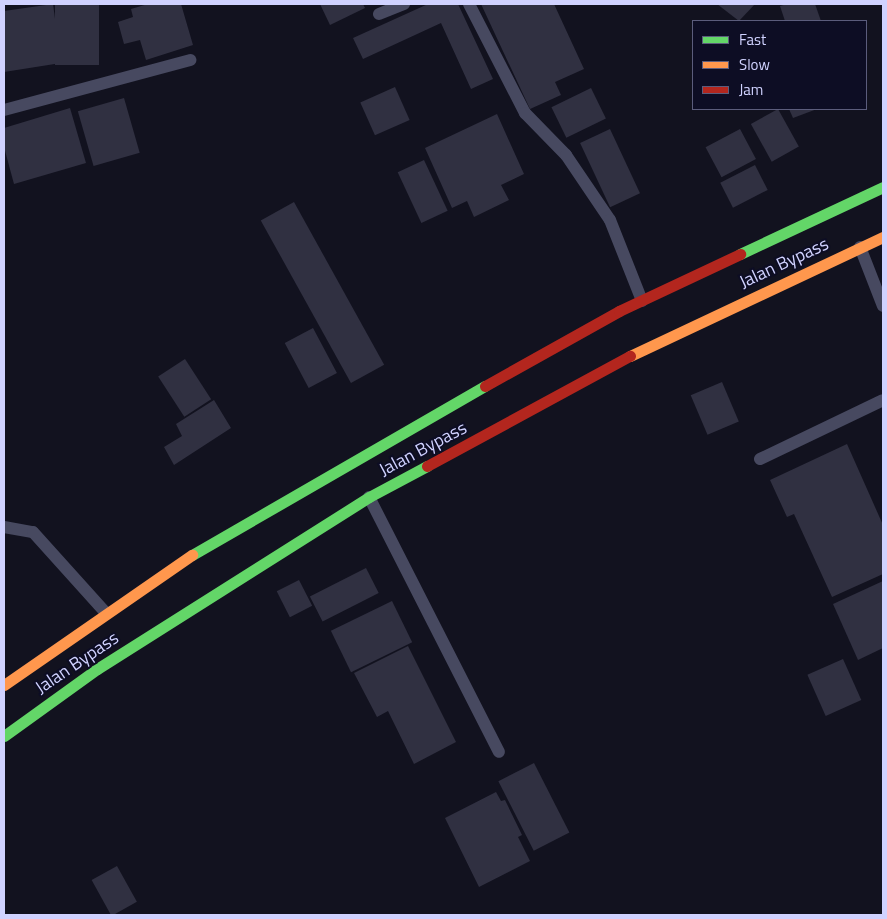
<!DOCTYPE html>
<html>
<head>
<meta charset="utf-8">
<style>
	body { margin:0 }
	#map { position:relative; width:887px; height:919px; overflow:hidden; background:#12121f; font-family:"Titillium Web",sans-serif }
	div>[style] { position:absolute }
	[style*='--x'] { left:calc(var(--x)*1px); top:calc(var(--y)*1px); width:calc(var(--w)*1px); rotate:calc(var(--a)*1deg) }
	.building>* { inset:0; background:#303041; transform-origin:0 0 }
	.lane>* { height:12px; margin:-6px; padding:0 6px; transform-origin:6px; border-radius:6px; background:#474960 }
	.fast>* { height:11px; margin:-5.5px; padding:0 5.5px; transform-origin:5.5px; border-radius:5.5px; background:#63d668 }
	.slow>* { height:11px; margin:-5.5px; padding:0 5.5px; transform-origin:5.5px; border-radius:5.5px; background:#ff974d }
	.jam>* { height:11px; margin:-5.5px; padding:0 5.5px; transform-origin:5.5px; border-radius:5.5px; background:#b3261e }
	span { translate:-50% -50%; white-space:nowrap; text-align:center; line-height:1.15; -webkit-text-stroke:4px #0d0d24; paint-order:stroke }
	.street-label { font-size:18px; color:#d0d2ff }
	.frame { position:absolute; inset:0; border:5px solid #d0d2ff; pointer-events:none }
	.legend { position:absolute; left:692px; top:20px; width:175px; height:90px; box-sizing:border-box; background:#0d0d24; border:1px solid #5b5c7c; margin:0; padding:6px 9px; list-style:none; font-size:15px; color:#d0d2ff }
	.legend li { display:flex; align-items:center; gap:10px; height:25px }
	.legend b { width:25px; border:1px solid #5b5c7c }
</style>
</head>
<body>
<div id="map">
	<div class="building">
		<div style="clip-path:polygon(53px 4px,61px 63px,4px 72px,4px 11px)"></div>
		<div style="left:55px;top:4px;width:44px;height:61px"></div>
		<div style="clip-path:polygon(148px 4px,181px 4px,193px 45px,146px 60px,140px 40px,124px 44px,118px 22px,133px 17px,131px 9px)"></div>
		<div style="clip-path:polygon(320px 4px,363px 4px,365px 8px,330px 25px)"></div>
		<div style="clip-path:polygon(428px 4px,458px 4px,493px 79px,471px 89px,441px 23px,363px 59px,353px 38px)"></div>
		<div style="clip-path:polygon(481px 4px,554px 4px,584px 69px,555px 82px,561px 95px,530px 109px)"></div>
		<div style="clip-path:polygon(717px 4px,755px 4px,739px 21px)"></div>
		<div style="clip-path:polygon(787px 4px,815px 4px,821px 21px,785px 21px,780px 6px)"></div>
		<div style="left:395px;top:87px;width:36px;height:38px;rotate:66deg"></div>
		<div style="left:591px;top:88px;width:34px;height:44px;rotate:64deg"></div>
		<div style="left:124px;top:98px;width:57px;height:48px;rotate:74deg"></div>
		<div style="clip-path:polygon(70px 108px,86px 163px,14px 184px,4px 147px,4px 128px)"></div>
		<div style="left:778px;top:109px;width:43px;height:31px;rotate:61deg"></div>
		<div style="clip-path:polygon(789px 109px,817px 109px,793px 118px)"></div>
		<div style="clip-path:polygon(497px 114px,524px 174px,501px 185px,509px 200px,474px 217px,467px 201px,452px 208px,425px 148px)"></div>
		<div style="left:610px;top:129px;width:71px;height:33px;rotate:65deg"></div>
		<div style="left:740px;top:129px;width:34px;height:39px;rotate:62deg"></div>
		<div style="left:424px;top:160px;width:56px;height:29px;rotate:65deg"></div>
		<div style="left:755px;top:165px;width:28px;height:39px;rotate:63deg"></div>
		<div style="left:294px;top:202px;width:186px;height:38px;rotate:61deg"></div>
		<div style="left:313px;top:328px;width:51px;height:32px;rotate:62deg"></div>
		<div style="left:185px;top:359px;width:48px;height:32px;rotate:57deg"></div>
		<div style="left:722px;top:382px;width:43px;height:34px;rotate:67deg"></div>
		<div style="clip-path:polygon(214px 400px,231px 428px,174px 465px,164px 447px,182px 436px,176px 424px)"></div>
		<div style="clip-path:polygon(847px 444px,883px 525px,883px 574px,832px 597px,794px 514px,787px 517px,770px 480px)"></div>
		<div style="left:366px;top:568px;width:28px;height:63px;rotate:63deg"></div>
		<div style="left:299px;top:580px;width:29px;height:25px;rotate:63deg"></div>
		<div style="clip-path:polygon(883px 581px,883px 648px,858px 660px,833px 604px)"></div>
		<div style="left:392px;top:601px;width:46px;height:68px;rotate:64deg"></div>
		<div style="clip-path:polygon(408px 646px,456px 742px,414px 764px,388px 711px,377px 717px,354px 673px)"></div>
		<div style="left:843px;top:659px;width:45px;height:39px;rotate:66deg"></div>
		<div style="left:534px;top:763px;width:78px;height:40px;rotate:63deg"></div>
		<div style="clip-path:polygon(496px 792px,501px 801px,505px 800px,522px 835px,518px 837px,530px 861px,479px 887px,445px 818px)"></div>
		<div style="left:117px;top:866px;width:41px;height:29px;rotate:61deg"></div>
	</div>
	<div class="lane">
		<div style="--x:469;--y:4;--w:123;--a:62.8"></div>
		<div style="--x:525;--y:113;--w:59;--a:45.7"></div>
		<div style="--x:566;--y:155;--w:78;--a:55.9"></div>
		<div style="--x:610;--y:220;--w:87;--a:68.4"></div>
		<div style="--x:379;--y:14;--w:27;--a:-22"></div>
		<div style="--x:4;--y:110;--w:193;--a:-15"></div>
		<div style="--x:860;--y:247;--w:63;--a:68.7"></div>
		<div style="--x:760;--y:459;--w:136;--a:-25.6"></div>
		<div style="--x:369;--y:497;--w:286;--a:63"></div>
		<div style="--x:4;--y:527;--w:29;--a:10"></div>
		<div style="--x:33;--y:532;--w:108;--a:48"></div>
	</div>
	<div class="fast">
		<div style="--x:740;--y:254;--w:158;--a:-25.1"></div>
		<div style="--x:192;--y:555;--w:338;--a:-30"></div>
		<div style="--x:4;--y:736;--w:115;--a:-35.8"></div>
		<div style="--x:97;--y:669;--w:322;--a:-32.3"></div>
		<div style="--x:369;--y:497;--w:66;--a:-28.1"></div>
	</div>
	<div class="slow">
		<div style="--x:630;--y:356;--w:280;--a:-25.2"></div>
		<div style="--x:4;--y:685;--w:229;--a:-34.7"></div>
	</div>
	<div class="jam">
		<div style="--x:485;--y:386;--w:154;--a:-29.2"></div>
		<div style="--x:619;--y:311;--w:134;--a:-25.2"></div>
		<div style="--x:427;--y:466;--w:231;--a:-28.5"></div>
	</div>
	<div class="street-label">
		<span style="left:784px;top:263px;rotate:-25deg">Jalan Bypass</span>
		<span style="left:423px;top:449px;rotate:-28deg">Jalan Bypass</span>
		<span style="left:77px;top:663px;rotate:-34deg">Jalan Bypass</span>
	</div>
	<div class="frame"></div>
	<ul class="legend">
	<li><b style="height:6px;background:#63d668"></b>Fast</li>
	<li><b style="height:6px;background:#ff974d"></b>Slow</li>
	<li><b style="height:6px;background:#b3261e"></b>Jam</li>
	</ul>
</div>
</body>
</html>
